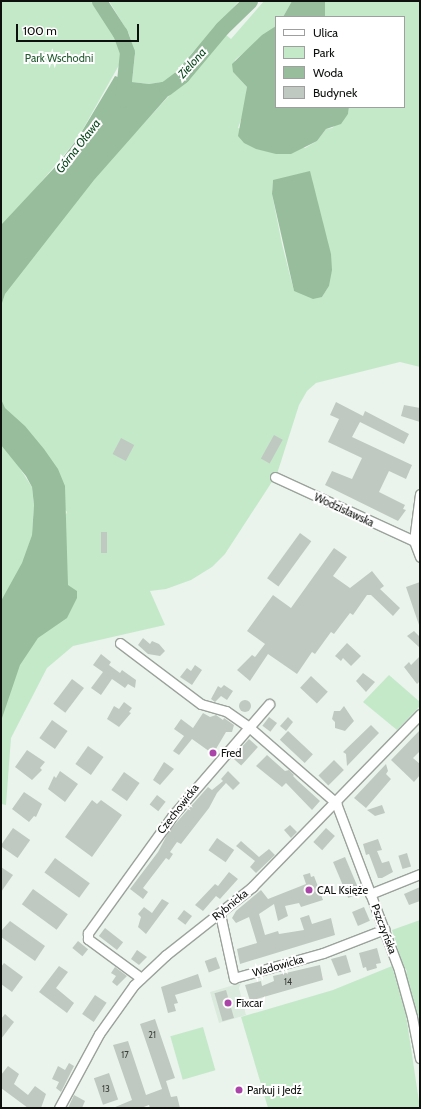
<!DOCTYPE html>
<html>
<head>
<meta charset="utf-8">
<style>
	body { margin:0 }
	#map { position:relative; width:421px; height:1109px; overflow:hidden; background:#ebf4ec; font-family:Cabin,sans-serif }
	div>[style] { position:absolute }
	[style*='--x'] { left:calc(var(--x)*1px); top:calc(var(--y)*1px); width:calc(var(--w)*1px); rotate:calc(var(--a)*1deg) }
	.built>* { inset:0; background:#daeadc }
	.green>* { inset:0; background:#c4e9c9; transform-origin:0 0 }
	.water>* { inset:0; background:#97bd9c }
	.river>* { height:15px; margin:-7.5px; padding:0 7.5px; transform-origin:7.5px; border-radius:7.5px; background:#97bd9c }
	.building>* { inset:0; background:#c0c9c1; transform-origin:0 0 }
	.round { border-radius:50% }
	.roads { filter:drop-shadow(1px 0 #9aa29b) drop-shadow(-1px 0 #9aa29b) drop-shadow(0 1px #9aa29b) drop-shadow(0 -1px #9aa29b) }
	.minor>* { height:9px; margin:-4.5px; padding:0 4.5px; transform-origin:4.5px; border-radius:4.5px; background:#fff }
	.dots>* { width:11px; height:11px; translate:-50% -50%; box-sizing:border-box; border:2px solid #fff; border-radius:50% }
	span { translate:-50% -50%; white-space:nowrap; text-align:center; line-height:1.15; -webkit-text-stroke:4px #fff; paint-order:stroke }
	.number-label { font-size:9px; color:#3a3e3a }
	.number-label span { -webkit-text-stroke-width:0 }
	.park-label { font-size:11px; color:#20592e }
	.street-label { font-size:11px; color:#0d100d }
	.poi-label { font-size:11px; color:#0d100d }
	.left { translate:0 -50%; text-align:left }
	.water-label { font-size:12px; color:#0b491f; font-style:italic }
	.frame { position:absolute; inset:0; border:2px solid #0d100d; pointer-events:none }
	.legend { position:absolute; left:275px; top:16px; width:130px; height:92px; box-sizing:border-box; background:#fff; border:1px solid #9e9f9e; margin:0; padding:5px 7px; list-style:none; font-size:12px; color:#0d100d }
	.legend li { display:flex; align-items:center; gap:8px; height:20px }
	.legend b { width:20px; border:1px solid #9e9f9e }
	.scale { position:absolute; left:16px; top:24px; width:123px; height:18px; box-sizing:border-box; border:2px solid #0d100d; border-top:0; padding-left:5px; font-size:12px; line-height:14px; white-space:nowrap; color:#0d100d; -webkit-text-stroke:3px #fff; paint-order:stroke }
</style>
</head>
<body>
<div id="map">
	<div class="built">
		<div style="clip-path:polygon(241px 983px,239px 988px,246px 1015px,219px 1023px,210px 992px)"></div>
	</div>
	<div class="green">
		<div style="clip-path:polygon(1px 1px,94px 1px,115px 35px,123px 58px,78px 138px,1px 230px)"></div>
		<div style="clip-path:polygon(109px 1px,239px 1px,191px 54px,179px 72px,168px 81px,149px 84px,132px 82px,135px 54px,129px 34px)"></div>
		<div style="clip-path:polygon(evenodd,264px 1px,292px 1px,283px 17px,276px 17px,276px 26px,235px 60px,233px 72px,247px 87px,245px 109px,238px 128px,305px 148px,317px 141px,326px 129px,332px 128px,348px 114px,349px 107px,404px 107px,404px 17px,325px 17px,325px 1px,420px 1px,420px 367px,400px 362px,316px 383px,307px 391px,299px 405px,277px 474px,225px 554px,212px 567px,191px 580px,166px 589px,150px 591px,165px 625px,73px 646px,47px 668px,11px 738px,6px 805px,1px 804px,1px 656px,67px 512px,1px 426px,1px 243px,136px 132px,225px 34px,231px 39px,264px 1px,273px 180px,331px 254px,329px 286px,322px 297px,294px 291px,282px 244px,272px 194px,273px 180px)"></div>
		<div style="clip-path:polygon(1px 439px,32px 487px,34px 505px,32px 535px,1px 632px)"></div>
		<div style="clip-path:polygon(389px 675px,420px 702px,420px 706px,397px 730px,363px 702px)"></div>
		<div style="clip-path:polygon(420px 920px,420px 1035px,405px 974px,407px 971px,403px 966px,392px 930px)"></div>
		<div style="clip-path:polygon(392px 966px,406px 1015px,420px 1108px,268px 1108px,241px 1017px,333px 990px)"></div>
		<div style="left:203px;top:1027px;width:45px;height:34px;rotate:74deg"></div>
	</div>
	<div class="water">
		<div style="clip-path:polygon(292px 1px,325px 1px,325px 17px,283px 17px)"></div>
		<div style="clip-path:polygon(276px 26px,276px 107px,349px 107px,348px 114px,341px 124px,326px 129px,317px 141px,291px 154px,276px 154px,256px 149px,244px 143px,238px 136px,247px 87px,233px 72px,232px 64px,262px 35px)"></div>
		<div style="clip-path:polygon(179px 72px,184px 78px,94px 180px,5px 294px,1px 306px,1px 225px,57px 165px,78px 138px,115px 76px,132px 82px,149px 84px,168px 81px)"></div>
		<div style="clip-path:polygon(310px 171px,331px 254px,332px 270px,329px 286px,322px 297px,313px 299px,294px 291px,272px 194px,273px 180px)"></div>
		<div style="clip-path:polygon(1px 399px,5px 408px,25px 426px,44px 449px,58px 469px,65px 486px,68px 585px,77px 591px,77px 598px,67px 618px,38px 638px,20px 665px,1px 721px,1px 601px,22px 563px,32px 535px,34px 505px,32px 487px,26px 476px,1px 445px)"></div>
	</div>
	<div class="river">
		<div style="--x:99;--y:1;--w:38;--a:57"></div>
		<div style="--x:120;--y:33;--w:20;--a:70"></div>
		<div style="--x:127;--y:52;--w:48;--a:95.9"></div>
		<div style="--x:166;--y:88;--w:20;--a:-37"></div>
		<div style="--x:182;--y:76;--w:62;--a:-50.2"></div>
		<div style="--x:222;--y:28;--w:39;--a:-44"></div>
	</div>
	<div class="building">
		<div style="clip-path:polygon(336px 402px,363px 416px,365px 411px,409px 434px,404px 444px,360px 422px,352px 437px,412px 465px,406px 479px,389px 471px,379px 492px,405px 505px,403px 509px,406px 510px,398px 521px,325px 485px,332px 471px,352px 479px,362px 458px,328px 442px,339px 419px,330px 415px)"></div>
		<div style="clip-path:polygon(404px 405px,420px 408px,420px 422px,401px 416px)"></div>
		<div style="left:274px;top:435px;width:10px;height:27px;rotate:29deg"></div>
		<div style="left:121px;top:438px;width:15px;height:18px;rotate:28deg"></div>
		<div style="left:101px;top:532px;width:6px;height:21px"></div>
		<div style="left:300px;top:533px;width:14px;height:56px;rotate:36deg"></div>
		<div style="clip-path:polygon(334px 548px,347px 557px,333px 576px,350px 588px,372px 571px,384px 586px,380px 589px,400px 608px,393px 616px,371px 595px,367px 595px,353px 615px,350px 613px,334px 634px,331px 632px,315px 654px,312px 652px,297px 674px,268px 654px,250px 681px,237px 670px,252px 655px,255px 657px,265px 644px,247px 631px,273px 595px,291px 608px)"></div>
		<div style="clip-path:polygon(420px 582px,420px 625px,419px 625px,406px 587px)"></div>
		<div style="clip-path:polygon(414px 631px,420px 637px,420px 648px,407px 636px)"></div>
		<div style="clip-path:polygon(143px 638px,150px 644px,152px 641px,159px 644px,165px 651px,160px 656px,148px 654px,138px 645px)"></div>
		<div style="clip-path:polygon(347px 643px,361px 656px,351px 666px,343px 658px,341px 661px,335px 656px)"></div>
		<div style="clip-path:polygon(101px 654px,111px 662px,109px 665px,120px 673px,122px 670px,136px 680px,135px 688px,128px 684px,125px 688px,112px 679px,101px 695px,91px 688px,103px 672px,93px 665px)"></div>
		<div style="clip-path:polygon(420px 656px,420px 681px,417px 684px,404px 667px,409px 662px,411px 665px)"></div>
		<div style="clip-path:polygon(195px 665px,202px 670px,192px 685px,180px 677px,187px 668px,191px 671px)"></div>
		<div style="clip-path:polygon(363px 673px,375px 682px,366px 692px,356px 681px)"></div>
		<div style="left:311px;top:676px;width:23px;height:16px;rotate:43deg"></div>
		<div style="left:72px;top:679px;width:15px;height:31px;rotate:37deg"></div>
		<div style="clip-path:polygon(224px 685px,233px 691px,227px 700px,221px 696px,215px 702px,211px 699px,218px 686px,221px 688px)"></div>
		<div class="round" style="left:239px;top:700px;width:12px;height:12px"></div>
		<div style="clip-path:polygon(124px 702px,132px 708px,129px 712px,131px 713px,119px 727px,107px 719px,114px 706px,119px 709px)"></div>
		<div style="clip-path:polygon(344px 706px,354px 721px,345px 731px,335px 728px,335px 722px,332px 719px,334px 711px,340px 711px)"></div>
		<div style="clip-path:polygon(203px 713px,210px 717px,216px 715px,223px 720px,224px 718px,234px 725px,232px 732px,226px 732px,213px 754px,192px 739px,179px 755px,173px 751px,184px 736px,174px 729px,181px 719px,193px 728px)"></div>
		<div style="left:269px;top:717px;width:10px;height:11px;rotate:37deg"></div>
		<div style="clip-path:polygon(288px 717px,293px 722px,286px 731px,280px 726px)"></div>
		<div style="left:52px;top:720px;width:19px;height:22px;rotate:35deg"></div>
		<div style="clip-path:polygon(371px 725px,379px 733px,347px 766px,346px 754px,343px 752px)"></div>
		<div style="clip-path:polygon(420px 730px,420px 751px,413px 758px,420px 764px,420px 775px,414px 782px,391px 760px)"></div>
		<div style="left:288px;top:731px;width:34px;height:12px;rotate:43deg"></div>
		<div style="left:249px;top:739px;width:12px;height:25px;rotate:42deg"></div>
		<div style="left:88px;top:746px;width:19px;height:22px;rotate:35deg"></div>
		<div style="clip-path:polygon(27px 750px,45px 762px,40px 768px,42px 770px,32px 780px,15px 767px)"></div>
		<div style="clip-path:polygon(267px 755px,285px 771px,289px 770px,294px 775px,293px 776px,298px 781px,320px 801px,312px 810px,286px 783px,282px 787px,256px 766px)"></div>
		<div style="left:334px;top:760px;width:14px;height:22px;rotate:45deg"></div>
		<div style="clip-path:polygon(164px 762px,174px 769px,160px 785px,153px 780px)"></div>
		<div style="clip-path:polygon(386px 764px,388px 771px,386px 774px,391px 779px,366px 808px,354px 798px)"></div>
		<div style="clip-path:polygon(60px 771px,78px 784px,65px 802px,48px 789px,54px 776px,56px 778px)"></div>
		<div style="clip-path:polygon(228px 771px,240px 783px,233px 790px,226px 783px,217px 793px,209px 808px,181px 844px,177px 842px,170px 852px,173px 854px,169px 860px,166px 858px,143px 888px,148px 892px,143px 899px,130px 889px,158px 852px,169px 831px,208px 787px,212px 790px,223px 781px,221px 779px)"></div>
		<div style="left:124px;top:772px;width:19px;height:22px;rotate:35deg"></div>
		<div style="clip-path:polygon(24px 792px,42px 804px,36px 817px,34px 816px,29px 822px,12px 809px)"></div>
		<div style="left:157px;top:795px;width:11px;height:12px;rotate:38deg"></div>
		<div style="clip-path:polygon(92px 800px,97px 804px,101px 800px,122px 815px,92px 857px,65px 837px)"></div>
		<div style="clip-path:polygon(382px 805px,385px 813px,375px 816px,367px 810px)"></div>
		<div style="clip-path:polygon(290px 825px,297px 832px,291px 838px,284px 830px)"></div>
		<div style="left:13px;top:828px;width:21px;height:22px;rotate:35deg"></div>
		<div style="left:326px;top:828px;width:12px;height:19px;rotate:42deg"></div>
		<div style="left:217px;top:838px;width:21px;height:15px;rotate:35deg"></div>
		<div style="clip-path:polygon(378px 839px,382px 850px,377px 851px,382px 863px,389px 861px,393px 872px,382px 878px,378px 878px,369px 854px,366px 855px,363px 844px)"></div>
		<div style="clip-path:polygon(241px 841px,259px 857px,269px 849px,275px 855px,256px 873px,250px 867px,255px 861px,236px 846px)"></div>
		<div style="left:407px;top:853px;width:14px;height:9px;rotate:73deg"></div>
		<div style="left:345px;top:857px;width:39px;height:13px;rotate:67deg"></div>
		<div style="left:55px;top:858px;width:43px;height:18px;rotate:36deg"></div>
		<div style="clip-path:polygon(1px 867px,13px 875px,1px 892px)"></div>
		<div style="clip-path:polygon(229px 872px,238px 879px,220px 899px,216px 896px,203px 911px,195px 905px,215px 884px,218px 886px)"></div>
		<div style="clip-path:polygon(310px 873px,311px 877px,314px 876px,323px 900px,301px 907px,299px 903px,285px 906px,288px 916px,278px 921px,274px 904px,259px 914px,265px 935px,278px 931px,279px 934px,304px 930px,300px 918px,309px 915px,312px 924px,331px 918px,335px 935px,240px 964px,237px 949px,257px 943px,249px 917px,236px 923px,232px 918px,236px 911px,261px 890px,268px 899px,306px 884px,303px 875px)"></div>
		<div style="clip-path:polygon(420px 887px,420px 901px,409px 905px,404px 894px)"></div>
		<div style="left:33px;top:889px;width:43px;height:19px;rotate:36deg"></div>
		<div style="clip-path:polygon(162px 899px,169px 903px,146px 934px,138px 927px,141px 917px,138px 914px,144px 907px,152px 913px)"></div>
		<div style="left:364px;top:907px;width:15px;height:13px;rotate:67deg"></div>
		<div style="left:184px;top:910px;width:10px;height:11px;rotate:37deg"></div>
		<div style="clip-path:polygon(10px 921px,45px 946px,35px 961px,1px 937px,1px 931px)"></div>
		<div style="left:105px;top:928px;width:23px;height:10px;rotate:38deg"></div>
		<div style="left:78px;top:941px;width:13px;height:9px;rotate:39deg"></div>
		<div style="clip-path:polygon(377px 948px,381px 963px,376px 964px,377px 968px,367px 971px,366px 967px,363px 968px,359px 953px)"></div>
		<div style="clip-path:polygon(137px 950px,147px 957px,139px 965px,131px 959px)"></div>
		<div style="clip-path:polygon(346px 955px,351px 972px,338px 976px,331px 959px)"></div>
		<div style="left:216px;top:957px;width:12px;height:12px;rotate:70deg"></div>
		<div style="clip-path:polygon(4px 963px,23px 977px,12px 992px,1px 984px,1px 967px)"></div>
		<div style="clip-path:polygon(320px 965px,323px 980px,250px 1001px,245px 985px,261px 981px,262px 986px,274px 981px,273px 976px)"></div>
		<div style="clip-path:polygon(59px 966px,68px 972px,56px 988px,74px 1003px,67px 1013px,39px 992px)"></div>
		<div style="clip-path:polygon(115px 967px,127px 976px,117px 986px,112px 982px,116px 976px,111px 973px)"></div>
		<div style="clip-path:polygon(198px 974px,202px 987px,175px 995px,178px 1003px,174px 1004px,176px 1011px,168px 1013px,161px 987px)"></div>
		<div style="left:226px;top:990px;width:29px;height:12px;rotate:74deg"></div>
		<div style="left:95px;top:995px;width:14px;height:23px;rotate:34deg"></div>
		<div style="clip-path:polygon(5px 1014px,14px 1022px,1px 1039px,1px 1019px)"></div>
		<div style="clip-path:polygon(155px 1019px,175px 1078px,166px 1081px,171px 1097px,177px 1096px,180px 1108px,150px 1108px,149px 1105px,141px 1108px,113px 1108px,132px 1100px,113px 1045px,128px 1041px,146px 1095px,162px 1089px,140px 1024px)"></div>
		<div style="clip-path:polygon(69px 1063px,74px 1066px,61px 1092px,56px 1088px,59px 1082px,52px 1079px,58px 1066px,65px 1070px)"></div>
		<div style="clip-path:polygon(8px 1066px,19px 1074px,14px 1084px,28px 1095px,35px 1086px,46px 1094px,41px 1108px,28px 1108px,1px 1088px,1px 1075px)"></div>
		<div style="left:109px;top:1073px;width:28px;height:16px;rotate:71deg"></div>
		<div style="clip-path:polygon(74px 1095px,85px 1101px,82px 1108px,68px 1108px)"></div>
	</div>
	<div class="roads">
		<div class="minor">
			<div style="--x:275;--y:477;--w:153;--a:24.7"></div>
			<div style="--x:420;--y:494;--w:47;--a:97.3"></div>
			<div style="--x:414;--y:541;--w:17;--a:69"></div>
			<div style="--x:120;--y:643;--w:101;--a:37"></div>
			<div style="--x:201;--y:704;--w:26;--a:16"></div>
			<div style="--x:226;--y:711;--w:28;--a:35"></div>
			<div style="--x:249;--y:727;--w:116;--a:41.1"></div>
			<div style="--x:336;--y:803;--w:178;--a:69.3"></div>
			<div style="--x:399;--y:970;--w:49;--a:74.5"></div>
			<div style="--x:412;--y:1017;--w:42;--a:79"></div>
			<div style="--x:370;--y:894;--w:54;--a:-21.8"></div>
			<div style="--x:220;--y:914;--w:66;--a:77.7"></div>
			<div style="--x:234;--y:978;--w:92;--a:-15.7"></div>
			<div style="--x:323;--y:953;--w:66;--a:-21.2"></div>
			<div style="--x:141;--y:978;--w:66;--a:-143.7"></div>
			<div style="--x:88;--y:939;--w:6;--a:-90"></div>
			<div style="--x:88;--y:933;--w:145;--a:-54.2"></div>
			<div style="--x:173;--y:815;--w:147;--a:-49.1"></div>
			<div style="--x:59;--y:1108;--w:84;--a:-61.6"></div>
			<div style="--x:99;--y:1034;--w:60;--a:-54.5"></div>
			<div style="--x:134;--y:985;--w:44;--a:-43.2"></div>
			<div style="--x:166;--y:955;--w:110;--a:-38.3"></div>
			<div style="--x:252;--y:887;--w:241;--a:-45.8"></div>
		</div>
	</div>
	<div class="dots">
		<div style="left:213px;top:753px;background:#ab44a8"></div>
		<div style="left:309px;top:890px;background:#ab44a8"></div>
		<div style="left:228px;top:1003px;background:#ab44a8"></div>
		<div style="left:239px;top:1090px;background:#ab44a8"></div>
	</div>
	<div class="number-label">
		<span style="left:288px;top:982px">14</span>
		<span style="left:152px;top:1035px">21</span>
		<span style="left:125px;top:1055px">17</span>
		<span style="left:106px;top:1089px">13</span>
	</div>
	<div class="park-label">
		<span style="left:59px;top:58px">Park Wschodni</span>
	</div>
	<div class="street-label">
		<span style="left:344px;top:510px;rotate:25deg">Wodzisławska</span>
		<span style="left:178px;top:809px;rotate:-52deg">Czechowicka</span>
		<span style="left:230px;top:905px;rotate:-39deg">Rybnicka</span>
		<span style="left:384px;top:929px;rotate:69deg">Pszczyńska</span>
		<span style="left:278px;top:966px;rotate:-16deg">Wadowicka</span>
	</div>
	<div class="poi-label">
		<span class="left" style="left:221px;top:753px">Fred</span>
		<span class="left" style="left:317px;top:890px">CAL Księże</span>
		<span class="left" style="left:236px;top:1003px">Fixcar</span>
		<span class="left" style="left:247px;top:1090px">Parkuj i Jedź</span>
	</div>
	<div class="water-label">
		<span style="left:192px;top:63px;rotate:-48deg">Zielona</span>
		<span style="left:78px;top:146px;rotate:-52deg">Górna Oława</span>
	</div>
	<div class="frame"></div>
	<ul class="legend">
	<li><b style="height:5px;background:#fff"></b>Ulica</li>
	<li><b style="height:11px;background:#c4e9c9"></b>Park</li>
	<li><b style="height:11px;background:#97bd9c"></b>Woda</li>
	<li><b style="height:11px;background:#c0c9c1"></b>Budynek</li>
	</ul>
	<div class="scale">100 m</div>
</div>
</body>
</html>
